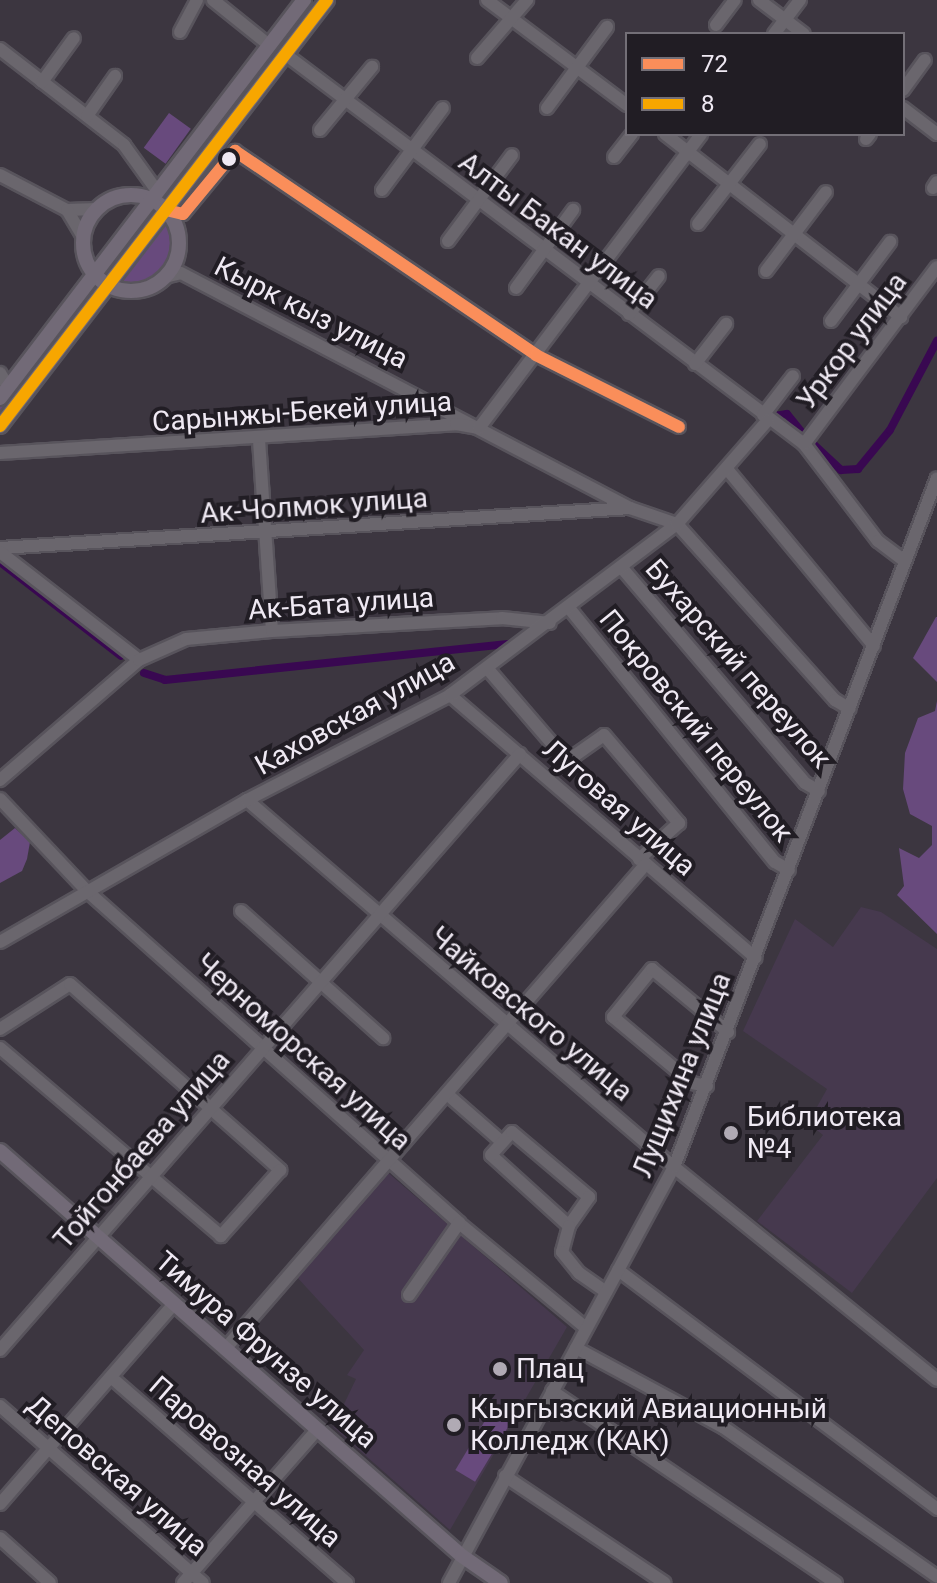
<!DOCTYPE html>
<html>
<head>
<meta charset="utf-8">
<style>
	body { margin:0 }
	#map { position:relative; width:937px; height:1583px; overflow:hidden; background:#3c3640; font-family:Roboto,sans-serif }
	div>[style] { position:absolute }
	[style*='--x'] { left:calc(var(--x)*1px); top:calc(var(--y)*1px); width:calc(var(--w)*1px); rotate:calc(var(--a)*1deg) }
	.built>* { inset:0; background:#46394e }
	.green>* { inset:0; background:#684a7d; transform-origin:0 0 }
	.canal>* { height:8px; margin:-4px; padding:0 4px; transform-origin:4px; border-radius:4px; background:#390851 }
	.roads { filter:drop-shadow(2px 0 #58545c) drop-shadow(-2px 0 #58545c) drop-shadow(0 2px #58545c) drop-shadow(0 -2px #58545c) }
	.minor>* { height:12px; margin:-6px; padding:0 6px; transform-origin:6px; border-radius:6px; background:#6a666d }
	.major>* { height:14px; margin:-7px; padding:0 7px; transform-origin:7px; border-radius:7px; background:#726a77 }
	.major>.ring { margin:-7px; padding:0; box-sizing:content-box; background:none; border:14px solid #726a77; border-radius:50% }
	.bus-1>* { height:12px; margin:-6px; padding:0 6px; transform-origin:6px; border-radius:6px; background:#fa8e5a }
	.bus-2>* { height:12px; margin:-6px; padding:0 6px; transform-origin:6px; border-radius:6px; background:#f7a600 }
	.dots>* { width:22px; height:22px; translate:-50% -50%; box-sizing:border-box; border:4px solid #211d24; border-radius:50% }
	span { translate:-50% -50%; white-space:nowrap; text-align:center; line-height:1.15; -webkit-text-stroke:8px #211d24; paint-order:stroke }
	.street-label { font-size:28px; color:#efe9f3 }
	.poi-label { font-size:28px; color:#efe9f3 }
	.left { translate:0 -50%; text-align:left }
	.legend { position:absolute; left:625px; top:32px; width:280px; height:104px; box-sizing:border-box; background:#211d24; border:2px solid #736f77; margin:0; padding:10px 14px; list-style:none; font-size:24px; color:#efe9f3 }
	.legend li { display:flex; align-items:center; gap:16px; height:40px }
	.legend b { width:40px; border:2px solid #736f77 }
</style>
</head>
<body>
<div id="map">
	<div class="built">
		<div style="clip-path:polygon(861px 907px,881px 912px,937px 949px,937px 1178px,852px 1293px,757px 1221px,823px 1135px,808px 1123px,827px 1089px,743px 1031px,795px 919px,833px 947px)"></div>
		<div style="clip-path:polygon(386px 1171px,567px 1327px,450px 1530px,333px 1427px,356px 1379px,347px 1375px,364px 1350px,295px 1275px)"></div>
	</div>
	<div class="green">
		<div style="left:169px;top:113px;width:27px;height:43px;rotate:36deg"></div>
		<div style="clip-path:polygon(166px 221px,173px 246px,164px 270px,143px 284px,118px 284px)"></div>
		<div style="clip-path:polygon(95px 288px,98px 291px,0 420px,0 407px)"></div>
		<div style="clip-path:polygon(936px 617px,937px 617px,937px 682px,913px 658px)"></div>
		<div style="clip-path:polygon(937px 701px,937px 934px,897px 895px,904px 886px,899px 848px,919px 858px,932px 845px,932px 826px,910px 814px,903px 789px,905px 753px,918px 718px,935px 711px)"></div>
		<div style="clip-path:polygon(15px 828px,30px 842px,27px 859px,22px 871px,0 883px,0 840px)"></div>
		<div style="left:495px;top:1404px;width:23px;height:77px;rotate:31deg"></div>
	</div>
	<div class="canal">
		<div style="--x:768;--y:417;--w:19;--a:-9"></div>
		<div style="--x:787;--y:414;--w:27;--a:51"></div>
		<div style="--x:811;--y:442;--w:41;--a:43"></div>
		<div style="--x:841;--y:470;--w:17;--a:-3"></div>
		<div style="--x:858;--y:469;--w:50;--a:-50.6"></div>
		<div style="--x:890;--y:430;--w:101;--a:-62.2"></div>
		<div style="--x:0;--y:562;--w:153;--a:37.8"></div>
		<div style="--x:144;--y:673;--w:22;--a:18"></div>
		<div style="--x:165;--y:680;--w:353;--a:-6"></div>
	</div>
	<div class="roads">
		<div class="minor">
			<div style="--x:213;--y:0;--w:72;--a:38.8"></div>
			<div style="--x:487;--y:0;--w:175;--a:36.9"></div>
			<div style="--x:759;--y:0;--w:56;--a:37.1"></div>
			<div style="--x:716;--y:25;--w:31;--a:-53"></div>
			<div style="--x:180;--y:32;--w:36;--a:-62"></div>
			<div style="--x:774;--y:34;--w:43;--a:-52.6"></div>
			<div style="--x:0;--y:49;--w:157;--a:37.7"></div>
			<div style="--x:124;--y:145;--w:57;--a:54.3"></div>
			<div style="--x:285;--y:54;--w:649;--a:36.92"></div>
			<div style="--x:804;--y:444;--w:122;--a:52.7"></div>
			<div style="--x:878;--y:541;--w:31;--a:37"></div>
			<div style="--x:477;--y:58;--w:77;--a:-49.2"></div>
			<div style="--x:42;--y:82;--w:54;--a:-54"></div>
			<div style="--x:903;--y:90;--w:37;--a:-54"></div>
			<div style="--x:547;--y:108;--w:101;--a:-53.5"></div>
			<div style="--x:903;--y:108;--w:43;--a:37.4"></div>
			<div style="--x:87;--y:116;--w:49;--a:-55"></div>
			<div style="--x:320;--y:130;--w:82;--a:-50.5"></div>
			<div style="--x:665;--y:134;--w:299;--a:37.8"></div>
			<div style="--x:866;--y:139;--w:6;--a:-51"></div>
			<div style="--x:614;--y:157;--w:29;--a:-52"></div>
			<div style="--x:0;--y:175;--w:76;--a:27.6"></div>
			<div style="--x:67;--y:210;--w:30;--a:-2"></div>
			<div style="--x:933;--y:188;--w:7;--a:-56"></div>
			<div style="--x:382;--y:190;--w:102;--a:-53.4"></div>
			<div style="--x:67;--y:210;--w:31;--a:59"></div>
			<div style="--x:166;--y:210;--w:17;--a:13"></div>
			<div style="--x:183;--y:214;--w:82;--a:-50.5"></div>
			<div style="--x:235;--y:151;--w:364;--a:34.1"></div>
			<div style="--x:536;--y:355;--w:160;--a:26.7"></div>
			<div style="--x:698;--y:224;--w:101;--a:-52.2"></div>
			<div style="--x:448;--y:241;--w:107;--a:-53.3"></div>
			<div style="--x:766;--y:271;--w:99;--a:-52.8"></div>
			<div style="--x:165;--y:277;--w:16;--a:-14"></div>
			<div style="--x:181;--y:273;--w:507;--a:27.63"></div>
			<div style="--x:630;--y:508;--w:50;--a:18.8"></div>
			<div style="--x:677;--y:524;--w:237;--a:48.1"></div>
			<div style="--x:835;--y:700;--w:17;--a:31"></div>
			<div style="--x:516;--y:288;--w:97;--a:-53.8"></div>
			<div style="--x:629;--y:314;--w:48;--a:-51.7"></div>
			<div style="--x:831;--y:321;--w:99;--a:-53.2"></div>
			<div style="--x:695;--y:364;--w:51;--a:-52.2"></div>
			<div style="--x:0;--y:373;--w:16;--a:60"></div>
			<div style="--x:763;--y:415;--w:49;--a:-52.4"></div>
			<div style="--x:259;--y:440;--w:191;--a:86.1"></div>
			<div style="--x:804;--y:444;--w:221;--a:-53.1"></div>
			<div style="--x:0;--y:453;--w:457;--a:-3.6"></div>
			<div style="--x:456;--y:424;--w:23;--a:10"></div>
			<div style="--x:479;--y:428;--w:368;--a:-52.9"></div>
			<div style="--x:727;--y:469;--w:230;--a:50.3"></div>
			<div style="--x:0;--y:548;--w:631;--a:-3.63"></div>
			<div style="--x:0;--y:552;--w:176;--a:37.8"></div>
			<div style="--x:139;--y:660;--w:184;--a:139.2"></div>
			<div style="--x:622;--y:568;--w:282;--a:49.6"></div>
			<div style="--x:805;--y:783;--w:16;--a:30"></div>
			<div style="--x:569;--y:608;--w:327;--a:51"></div>
			<div style="--x:775;--y:862;--w:16;--a:30"></div>
			<div style="--x:139;--y:660;--w:51;--a:-24.1"></div>
			<div style="--x:186;--y:639;--w:86;--a:-5.3"></div>
			<div style="--x:272;--y:631;--w:230;--a:-3.2"></div>
			<div style="--x:502;--y:618;--w:48;--a:5.9"></div>
			<div style="--x:487;--y:668;--w:123;--a:49.3"></div>
			<div style="--x:567;--y:761;--w:45;--a:-35.1"></div>
			<div style="--x:604;--y:735;--w:116;--a:49.6"></div>
			<div style="--x:679;--y:823;--w:54;--a:138"></div>
			<div style="--x:450;--y:695;--w:403;--a:40.7"></div>
			<div style="--x:0;--y:799;--w:127;--a:46.6"></div>
			<div style="--x:87;--y:891;--w:499;--a:41.7"></div>
			<div style="--x:459;--y:1223;--w:165;--a:39.6"></div>
			<div style="--x:247;--y:800;--w:563;--a:40.68"></div>
			<div style="--x:674;--y:1167;--w:338;--a:39"></div>
			<div style="--x:241;--y:911;--w:191;--a:41.8"></div>
			<div style="--x:0;--y:942;--w:285;--a:-29.9"></div>
			<div style="--x:247;--y:800;--w:229;--a:-27.3"></div>
			<div style="--x:450;--y:695;--w:284;--a:-37"></div>
			<div style="--x:677;--y:524;--w:138;--a:-48.8"></div>
			<div style="--x:0;--y:1029;--w:83;--a:-32.7"></div>
			<div style="--x:70;--y:984;--w:281;--a:41.5"></div>
			<div style="--x:280;--y:1170;--w:89;--a:131.8"></div>
			<div style="--x:221;--y:1236;--w:290;--a:-139.6"></div>
			<div style="--x:707;--y:1086;--w:15;--a:-169"></div>
			<div style="--x:692;--y:1083;--w:103;--a:-140.1"></div>
			<div style="--x:613;--y:1017;--w:62;--a:-50.9"></div>
			<div style="--x:652;--y:969;--w:99;--a:39.7"></div>
			<div style="--x:447;--y:1094;--w:73;--a:41.1"></div>
			<div style="--x:569;--y:1226;--w:105;--a:-137.7"></div>
			<div style="--x:491;--y:1155;--w:31;--a:-48"></div>
			<div style="--x:512;--y:1132;--w:101;--a:40.2"></div>
			<div style="--x:589;--y:1197;--w:35;--a:125"></div>
			<div style="--x:569;--y:1226;--w:27;--a:105"></div>
			<div style="--x:562;--y:1252;--w:27;--a:51"></div>
			<div style="--x:579;--y:1273;--w:33;--a:35"></div>
			<div style="--x:618;--y:1270;--w:399;--a:36.8"></div>
			<div style="--x:409;--y:1295;--w:88;--a:-55.2"></div>
			<div style="--x:576;--y:1348;--w:167;--a:28.3"></div>
			<div style="--x:723;--y:1427;--w:261;--a:35"></div>
			<div style="--x:225;--y:1349;--w:641;--a:-49.05"></div>
			<div style="--x:0;--y:1350;--w:791;--a:-48.9"></div>
			<div style="--x:112;--y:1378;--w:312;--a:41.1"></div>
			<div style="--x:552;--y:1391;--w:343;--a:34.1"></div>
			<div style="--x:0;--y:1406;--w:269;--a:41.1"></div>
			<div style="--x:505;--y:1476;--w:192;--a:33.8"></div>
			<div style="--x:0;--y:1504;--w:265;--a:-49"></div>
			<div style="--x:0;--y:1538;--w:67;--a:42"></div>
			<div style="--x:183;--y:1583;--w:203;--a:-48.8"></div>
			<div style="--x:449;--y:1583;--w:473;--a:-61.6"></div>
			<div style="--x:674;--y:1167;--w:737;--a:-69.11"></div>
		</div>
		<div class="major">
			<div class="ring" style="left:83px;top:195px;width:82px;height:82px"></div>
			<div style="--x:0;--y:398;--w:501;--a:-52.63"></div>
			<div style="--x:0;--y:426;--w:537;--a:-52.49"></div>
			<div style="--x:0;--y:1151;--w:614;--a:41.24"></div>
			<div style="--x:462;--y:1556;--w:47;--a:34.7"></div>
		</div>
	</div>
	<div class="bus-1">
		<div style="--x:166;--y:210;--w:17;--a:13"></div>
		<div style="--x:183;--y:214;--w:82;--a:-50.5"></div>
		<div style="--x:235;--y:151;--w:364;--a:34.1"></div>
		<div style="--x:536;--y:355;--w:160;--a:26.7"></div>
	</div>
	<div class="bus-2">
		<div style="--x:0;--y:426;--w:537;--a:-52.49"></div>
	</div>
	<div class="dots">
		<div style="left:229px;top:159px;background:#efe9f3"></div>
		<div style="left:731px;top:1133px;background:#b0aab4"></div>
		<div style="left:500px;top:1369px;background:#b0aab4"></div>
		<div style="left:454px;top:1425px;background:#b0aab4"></div>
	</div>
	<div class="street-label">
		<span style="left:558px;top:231px;rotate:37deg">Алты Бакан улица</span>
		<span style="left:311px;top:313px;rotate:27deg">Кырк кыз улица</span>
		<span style="left:852px;top:341px;rotate:-53deg">Уркор улица</span>
		<span style="left:302px;top:412px;rotate:-4deg">Сарынжы-Бекей улица</span>
		<span style="left:314px;top:506px;rotate:-4deg">Ак-Чолмок улица</span>
		<span style="left:341px;top:604px;rotate:-4deg">Ак-Бата улица</span>
		<span style="left:738px;top:664px;rotate:49deg">Бухарский переулок</span>
		<span style="left:355px;top:714px;rotate:-29deg">Каховская улица</span>
		<span style="left:696px;top:726px;rotate:51deg">Покровский переулок</span>
		<span style="left:619px;top:808px;rotate:41deg">Луговая улица</span>
		<span style="left:531px;top:1014px;rotate:40deg">Чайковского улица</span>
		<span style="left:303px;top:1052px;rotate:42deg">Черноморская улица</span>
		<span style="left:682px;top:1075px;rotate:-68deg">Лущихина улица</span>
		<span style="left:142px;top:1150px;rotate:-49deg">Тойгонбаева улица</span>
		<span style="left:266px;top:1350px;rotate:41deg">Тимура Фрунзе улица</span>
		<span style="left:245px;top:1462px;rotate:41deg">Паровозная улица</span>
		<span style="left:117px;top:1476px;rotate:41deg">Деповская улица</span>
	</div>
	<div class="poi-label">
		<span class="left" style="left:747px;top:1133px">Библиотека<br>№4</span>
		<span class="left" style="left:516px;top:1369px">Плац</span>
		<span class="left" style="left:470px;top:1425px">Кыргызский Авиационный<br>Колледж (КАК)</span>
	</div>
	<ul class="legend">
	<li><b style="height:10px;background:#fa8e5a"></b>72</li>
	<li><b style="height:10px;background:#f7a600"></b>8</li>
	</ul>
</div>
</body>
</html>
